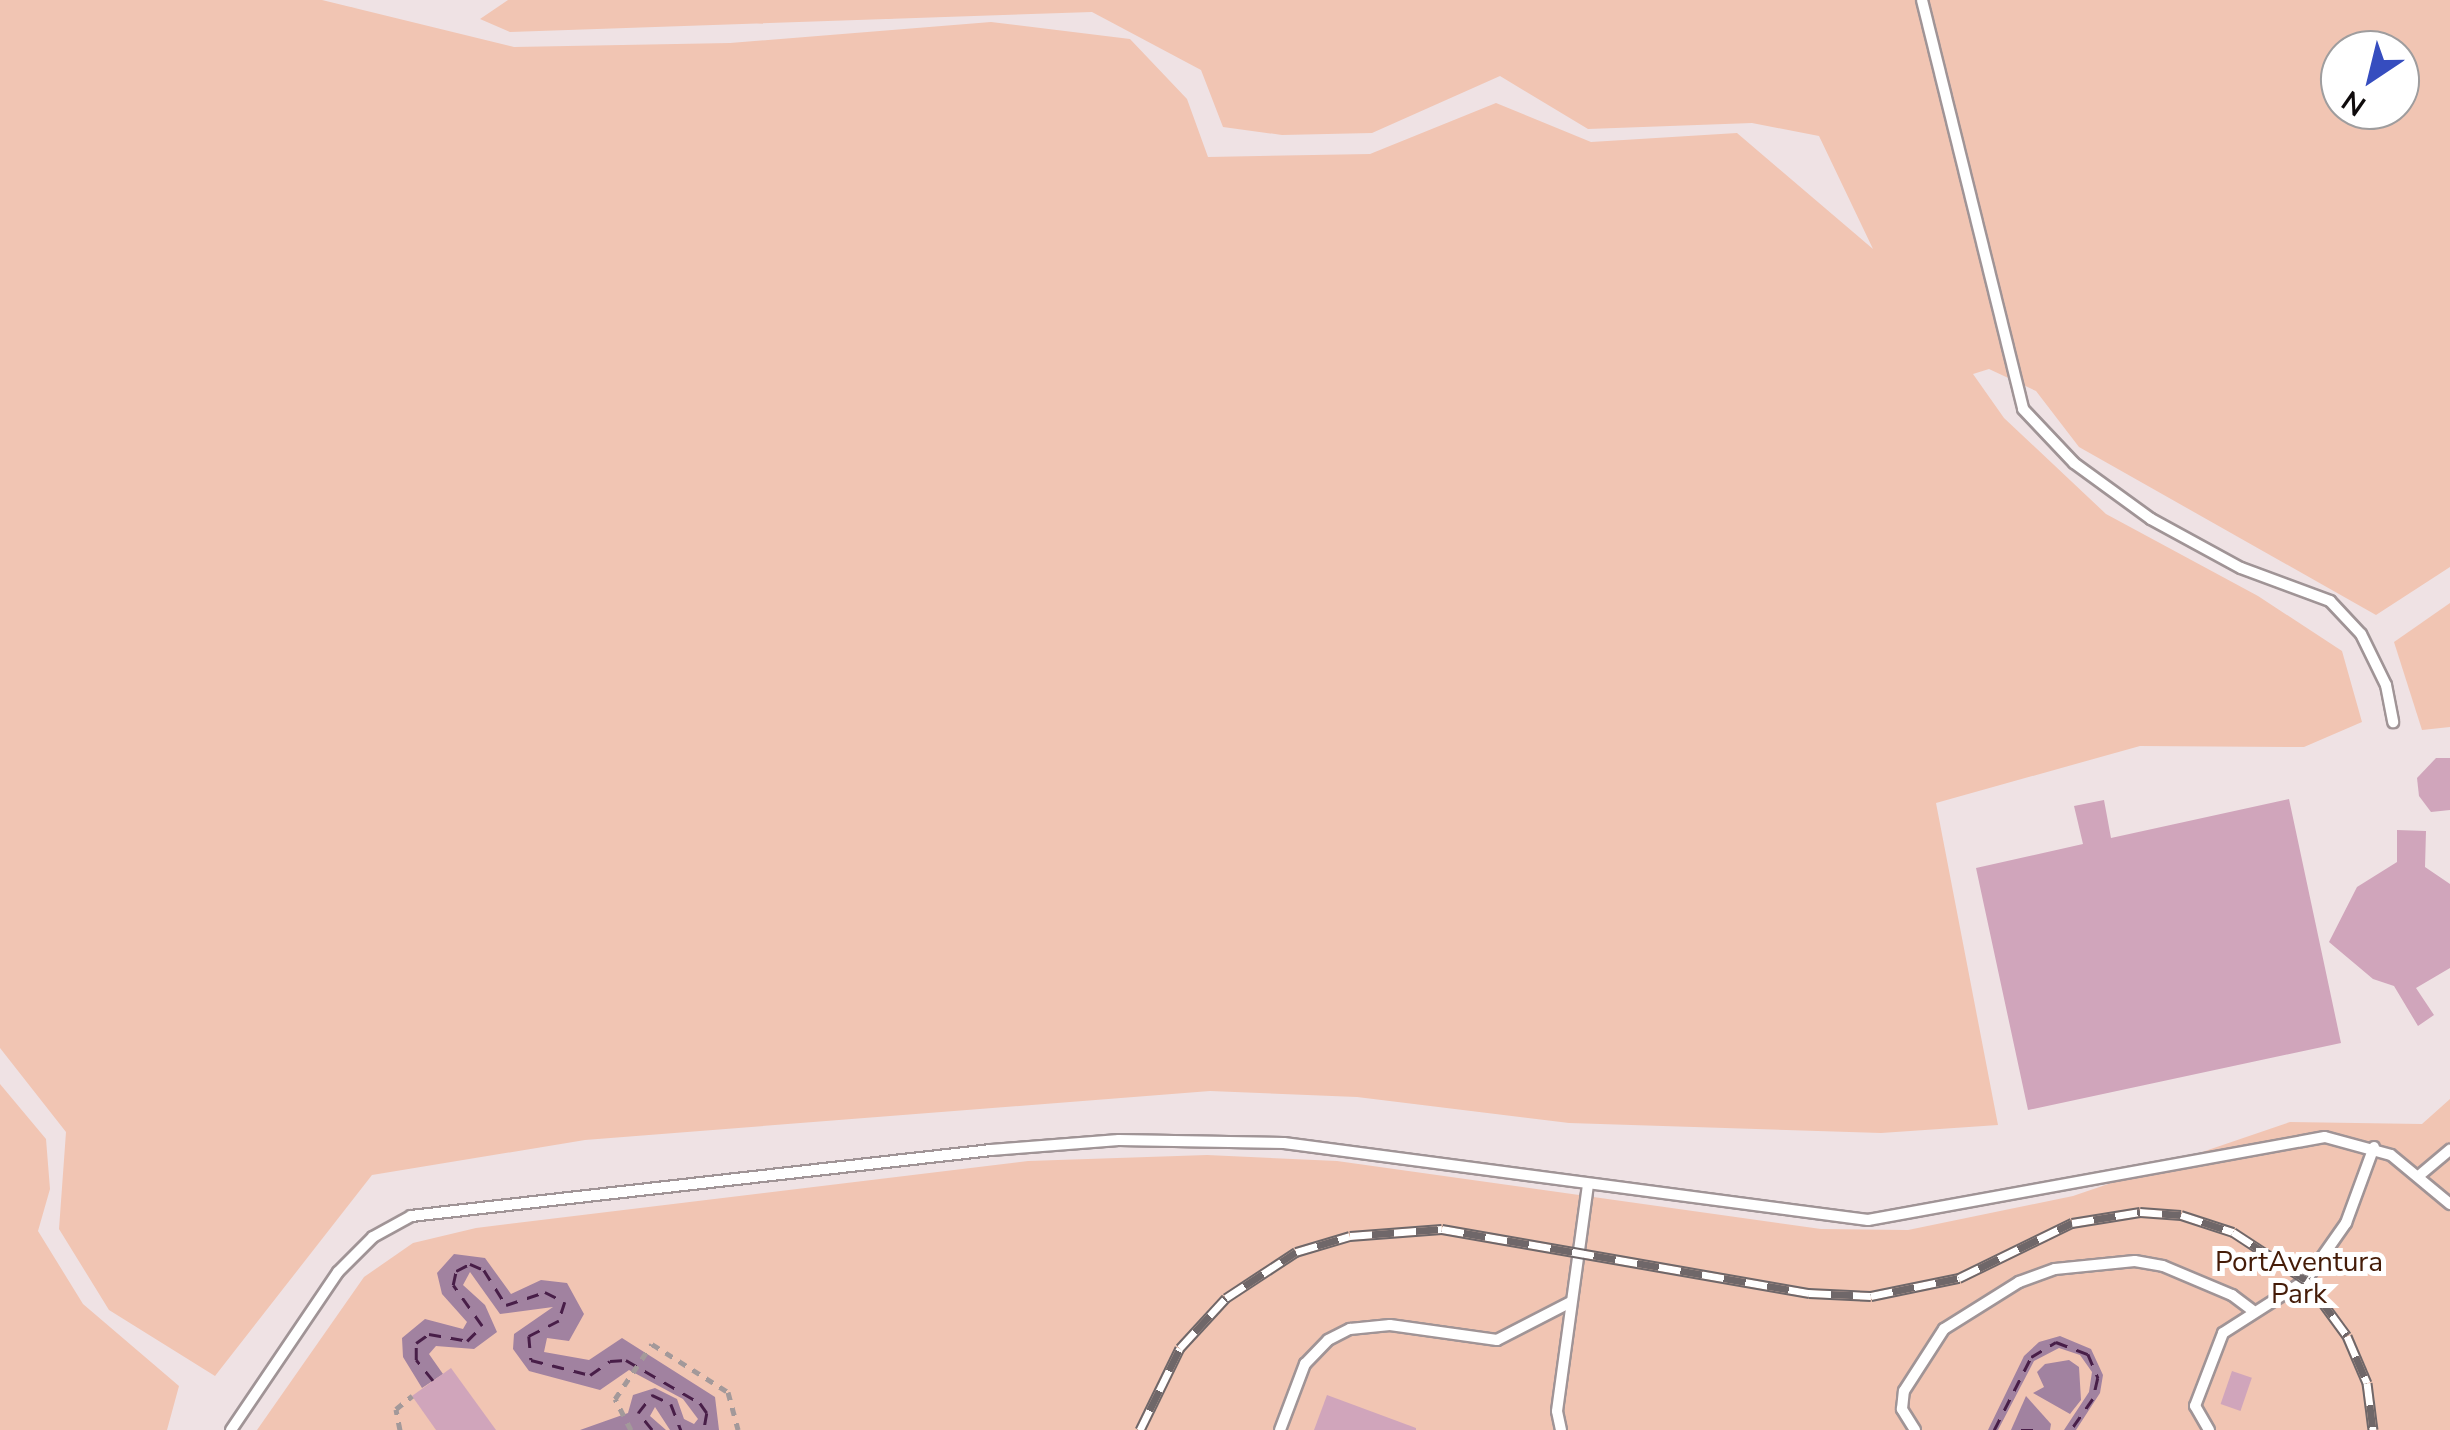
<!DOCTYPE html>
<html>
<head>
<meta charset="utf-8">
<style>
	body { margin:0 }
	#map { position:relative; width:2450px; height:1430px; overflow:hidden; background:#efe2e4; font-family:"Nunito Sans",sans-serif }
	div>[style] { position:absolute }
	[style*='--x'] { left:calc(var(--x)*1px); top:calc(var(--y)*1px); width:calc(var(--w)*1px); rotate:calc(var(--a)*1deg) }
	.green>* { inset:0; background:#f1c5b3 }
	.water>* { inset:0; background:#a182a0 }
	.ferry>* { height:2.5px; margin-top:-1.25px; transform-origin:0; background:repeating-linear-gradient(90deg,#481e48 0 12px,transparent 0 22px) }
	.building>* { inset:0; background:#d0a5bb; transform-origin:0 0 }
	.path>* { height:5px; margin-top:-2.5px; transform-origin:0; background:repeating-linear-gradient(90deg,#a3999a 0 8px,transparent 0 16px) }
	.roads { filter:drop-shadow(2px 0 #a09496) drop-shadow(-2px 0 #a09496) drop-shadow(0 2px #a09496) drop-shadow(0 -2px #a09496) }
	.lane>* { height:10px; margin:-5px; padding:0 5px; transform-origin:5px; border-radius:5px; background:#fff }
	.rail>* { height:11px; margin-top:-5.5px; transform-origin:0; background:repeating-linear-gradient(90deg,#fff 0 22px,#6f6769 0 44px); box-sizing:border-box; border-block:2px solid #6f6769 }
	span { translate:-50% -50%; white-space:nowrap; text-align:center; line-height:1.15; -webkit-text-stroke:10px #fff; paint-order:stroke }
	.park-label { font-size:28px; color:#451c08 }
	.north { position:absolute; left:2320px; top:30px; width:100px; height:100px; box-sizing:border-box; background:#fff; border:2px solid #9f9d9e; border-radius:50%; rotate:215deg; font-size:28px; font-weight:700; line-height:40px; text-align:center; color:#0f0b0c }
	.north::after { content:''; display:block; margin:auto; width:35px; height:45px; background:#364dbf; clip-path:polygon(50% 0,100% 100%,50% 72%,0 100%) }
</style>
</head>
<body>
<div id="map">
	<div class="green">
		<div style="clip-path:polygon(evenodd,0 0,322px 0,514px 47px,730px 43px,991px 22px,1130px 39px,1187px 99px,1208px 157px,1370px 154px,1496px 103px,1591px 142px,1737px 133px,1873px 249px,1819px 136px,1752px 123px,1588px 129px,1500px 76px,1372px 133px,1282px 135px,1223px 127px,1201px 70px,1092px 12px,510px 32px,480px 19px,508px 0,2450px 0,2450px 567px,2376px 615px,2079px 447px,2036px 391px,1989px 369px,1973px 374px,2004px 418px,2106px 514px,2258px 596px,2342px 651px,2362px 722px,2304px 747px,2140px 746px,1936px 803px,1998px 1125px,1881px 1133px,1569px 1123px,1357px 1097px,1210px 1091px,585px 1140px,372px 1175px,215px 1376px,109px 1310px,59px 1229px,66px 1132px,0 1048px,0 0,2340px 50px,2400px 50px,2400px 110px,2340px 110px,2340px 50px)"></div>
		<div style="clip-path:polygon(2450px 603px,2450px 727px,2422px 730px,2394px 642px)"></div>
		<div style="clip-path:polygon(0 1084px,46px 1139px,50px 1189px,38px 1231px,83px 1304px,179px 1386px,167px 1430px,0 1430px)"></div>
		<div style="clip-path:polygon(2450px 1099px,2450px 1430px,257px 1430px,364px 1277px,413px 1243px,476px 1228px,1028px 1161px,1207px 1155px,1337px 1161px,1821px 1229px,1908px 1230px,2073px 1196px,2290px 1122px,2422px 1124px)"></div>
	</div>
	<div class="water">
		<div style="clip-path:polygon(454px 1254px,485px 1258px,511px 1294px,541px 1280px,567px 1283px,584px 1314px,569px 1341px,547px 1338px,544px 1352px,589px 1360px,622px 1338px,715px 1397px,719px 1430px,670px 1430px,655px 1407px,650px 1416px,666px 1430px,580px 1430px,628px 1413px,633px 1395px,655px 1388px,677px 1399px,684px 1419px,694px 1424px,698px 1419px,683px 1399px,629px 1370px,600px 1390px,529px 1371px,513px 1349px,514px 1334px,553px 1307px,500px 1314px,470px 1272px,463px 1285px,485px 1305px,497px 1332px,474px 1349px,436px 1346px,429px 1354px,443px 1374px,422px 1388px,403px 1357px,402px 1338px,425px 1319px,463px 1329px,467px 1322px,442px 1294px,437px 1273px)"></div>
		<div style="clip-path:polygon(2060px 1336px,2091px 1349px,2103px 1375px,2100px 1393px,2076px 1430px,2064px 1430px,2089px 1392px,2092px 1372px,2080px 1355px,2059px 1348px,2034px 1361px,1998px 1430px,1988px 1430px,2024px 1356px,2039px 1342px)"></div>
		<div style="clip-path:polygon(2069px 1360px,2079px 1367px,2081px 1400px,2070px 1414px,2033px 1393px,2044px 1387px,2037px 1372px,2045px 1364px)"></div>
		<div style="clip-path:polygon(2026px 1396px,2051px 1424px,2050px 1430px,2011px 1430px)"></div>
	</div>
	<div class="ferry">
		<div style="--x:433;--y:1381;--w:27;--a:-129"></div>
		<div style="--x:416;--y:1360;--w:17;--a:-90"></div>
		<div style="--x:416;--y:1343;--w:16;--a:-35"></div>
		<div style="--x:429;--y:1334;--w:39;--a:10"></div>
		<div style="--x:467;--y:1341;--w:21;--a:-45"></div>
		<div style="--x:482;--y:1326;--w:50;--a:-125.3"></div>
		<div style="--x:453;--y:1285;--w:14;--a:-78"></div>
		<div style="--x:456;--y:1271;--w:16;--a:-27"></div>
		<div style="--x:470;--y:1264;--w:15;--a:23"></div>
		<div style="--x:484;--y:1270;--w:41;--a:57.8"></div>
		<div style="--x:506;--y:1305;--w:41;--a:-18.4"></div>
		<div style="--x:545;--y:1292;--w:22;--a:27"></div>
		<div style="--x:565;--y:1302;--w:20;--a:108"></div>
		<div style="--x:559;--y:1321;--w:34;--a:153"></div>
		<div style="--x:529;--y:1336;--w:24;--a:85"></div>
		<div style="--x:531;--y:1360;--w:61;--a:14.3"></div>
		<div style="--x:590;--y:1375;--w:24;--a:-35"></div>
		<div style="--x:610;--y:1361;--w:16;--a:-4"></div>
		<div style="--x:626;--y:1360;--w:86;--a:30.2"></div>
		<div style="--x:700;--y:1403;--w:12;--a:55"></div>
		<div style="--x:707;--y:1413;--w:17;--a:100"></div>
		<div style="--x:652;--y:1430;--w:22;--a:-129"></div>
		<div style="--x:638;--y:1413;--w:23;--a:-52"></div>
		<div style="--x:652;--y:1395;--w:21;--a:25"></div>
		<div style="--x:671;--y:1404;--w:28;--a:69"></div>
		<div style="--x:1994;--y:1430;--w:82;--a:-63.1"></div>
		<div style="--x:2031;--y:1357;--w:29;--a:-31"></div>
		<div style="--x:2056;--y:1342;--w:34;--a:21"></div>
		<div style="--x:2088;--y:1354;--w:26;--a:67"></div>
		<div style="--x:2098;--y:1378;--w:22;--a:103"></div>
		<div style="--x:2093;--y:1399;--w:38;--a:125"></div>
		<div style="--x:2021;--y:1430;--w:12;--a:0"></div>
	</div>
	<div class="building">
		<div style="clip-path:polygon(2436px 758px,2450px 758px,2450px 810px,2431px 812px,2419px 796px,2417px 778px)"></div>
		<div style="clip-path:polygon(2289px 799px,2341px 1043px,2028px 1110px,1976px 868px,2083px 844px,2074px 806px,2104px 800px,2111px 838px)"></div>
		<div style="clip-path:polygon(2397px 830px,2426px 831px,2425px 867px,2450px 884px,2450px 968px,2416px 988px,2434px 1015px,2418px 1026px,2394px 986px,2373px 979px,2329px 942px,2357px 887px,2397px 862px)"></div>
		<div style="clip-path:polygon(451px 1368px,496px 1430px,436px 1430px,412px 1396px)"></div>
		<div style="left:2232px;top:1371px;width:21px;height:35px;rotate:19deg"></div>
		<div style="clip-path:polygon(1327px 1395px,1416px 1428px,1416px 1430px,1314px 1430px)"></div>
	</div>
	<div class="path">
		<div style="--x:400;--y:1430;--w:21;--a:-101"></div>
		<div style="--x:396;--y:1409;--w:21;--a:-39"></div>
		<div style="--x:631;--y:1430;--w:35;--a:-117"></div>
		<div style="--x:615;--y:1399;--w:66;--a:-56.1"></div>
		<div style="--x:652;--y:1344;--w:90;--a:32.3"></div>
		<div style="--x:728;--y:1392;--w:39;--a:75"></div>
	</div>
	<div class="roads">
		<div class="lane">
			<div style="--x:1922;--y:0;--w:421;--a:76.1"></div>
			<div style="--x:2023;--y:409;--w:74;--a:46.6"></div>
			<div style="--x:2074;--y:463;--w:95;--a:36"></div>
			<div style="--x:2151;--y:519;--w:102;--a:28.6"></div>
			<div style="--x:2241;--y:568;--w:95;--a:20.3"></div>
			<div style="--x:2330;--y:601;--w:45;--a:46.8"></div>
			<div style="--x:2361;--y:634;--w:57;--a:63.9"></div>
			<div style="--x:2386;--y:685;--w:38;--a:79"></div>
			<div style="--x:2421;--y:1174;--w:38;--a:-40"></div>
			<div style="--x:231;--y:1430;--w:191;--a:-55.9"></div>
			<div style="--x:338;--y:1272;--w:49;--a:-45"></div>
			<div style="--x:373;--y:1237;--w:43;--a:-28.9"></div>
			<div style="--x:411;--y:1216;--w:584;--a:-6.49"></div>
			<div style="--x:991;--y:1150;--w:128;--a:-4.5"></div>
			<div style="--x:1119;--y:1140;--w:165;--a:1"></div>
			<div style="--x:1284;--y:1143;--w:589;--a:7.51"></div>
			<div style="--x:1868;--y:1220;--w:464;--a:-10.3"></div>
			<div style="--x:2325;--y:1137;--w:68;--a:15.3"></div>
			<div style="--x:2391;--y:1155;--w:77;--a:39.7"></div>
			<div style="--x:1280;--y:1430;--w:71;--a:-69.3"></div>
			<div style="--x:1305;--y:1364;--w:33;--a:-46"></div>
			<div style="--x:1328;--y:1340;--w:25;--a:-27"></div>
			<div style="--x:1350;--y:1329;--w:40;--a:-5.7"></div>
			<div style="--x:1390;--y:1325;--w:108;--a:8"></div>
			<div style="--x:1497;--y:1340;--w:83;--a:-27.2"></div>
			<div style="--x:1561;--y:1430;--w:19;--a:-102"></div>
			<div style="--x:1557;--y:1411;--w:227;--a:-82.2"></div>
			<div style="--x:1915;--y:1430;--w:25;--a:-122"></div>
			<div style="--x:1902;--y:1409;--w:18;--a:-84"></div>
			<div style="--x:1904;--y:1391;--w:74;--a:-57.2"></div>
			<div style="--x:1944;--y:1329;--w:89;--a:-32.1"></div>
			<div style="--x:2019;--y:1282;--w:38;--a:-20"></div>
			<div style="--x:2055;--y:1269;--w:80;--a:-5.7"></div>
			<div style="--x:2135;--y:1261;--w:28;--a:10"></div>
			<div style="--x:2163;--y:1266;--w:75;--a:22.8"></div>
			<div style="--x:2232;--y:1295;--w:25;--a:37"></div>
			<div style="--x:2209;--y:1430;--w:28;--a:-120"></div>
			<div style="--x:2195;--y:1406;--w:78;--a:-69"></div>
			<div style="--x:2223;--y:1333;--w:98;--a:-32.6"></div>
			<div style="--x:2306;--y:1280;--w:70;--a:-54.9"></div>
			<div style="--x:2346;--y:1223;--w:81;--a:-69.8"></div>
		</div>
	</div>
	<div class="rail">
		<div style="--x:1140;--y:1430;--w:91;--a:-64"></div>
		<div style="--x:1180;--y:1348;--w:68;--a:-47.4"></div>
		<div style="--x:1226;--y:1298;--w:84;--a:-33.3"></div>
		<div style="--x:1296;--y:1252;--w:56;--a:-16.5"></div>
		<div style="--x:1350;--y:1236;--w:92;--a:-4.4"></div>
		<div style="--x:1442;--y:1229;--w:373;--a:9.9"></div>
		<div style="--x:1809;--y:1293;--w:62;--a:2.8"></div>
		<div style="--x:1871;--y:1296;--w:90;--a:-11.6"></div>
		<div style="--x:1959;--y:1278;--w:126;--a:-26"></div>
		<div style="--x:2072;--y:1223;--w:69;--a:-9.2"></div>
		<div style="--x:2140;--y:1212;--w:41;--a:4.2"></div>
		<div style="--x:2181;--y:1215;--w:55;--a:18.1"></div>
		<div style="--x:2233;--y:1232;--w:87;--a:33.3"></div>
		<div style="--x:2306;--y:1280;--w:69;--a:53.8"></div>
		<div style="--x:2347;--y:1336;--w:51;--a:66.9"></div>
		<div style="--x:2367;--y:1383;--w:47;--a:82.7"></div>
	</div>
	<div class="park-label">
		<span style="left:2299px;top:1278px">PortAventura<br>Park</span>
	</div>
	<div class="north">N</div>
</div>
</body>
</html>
